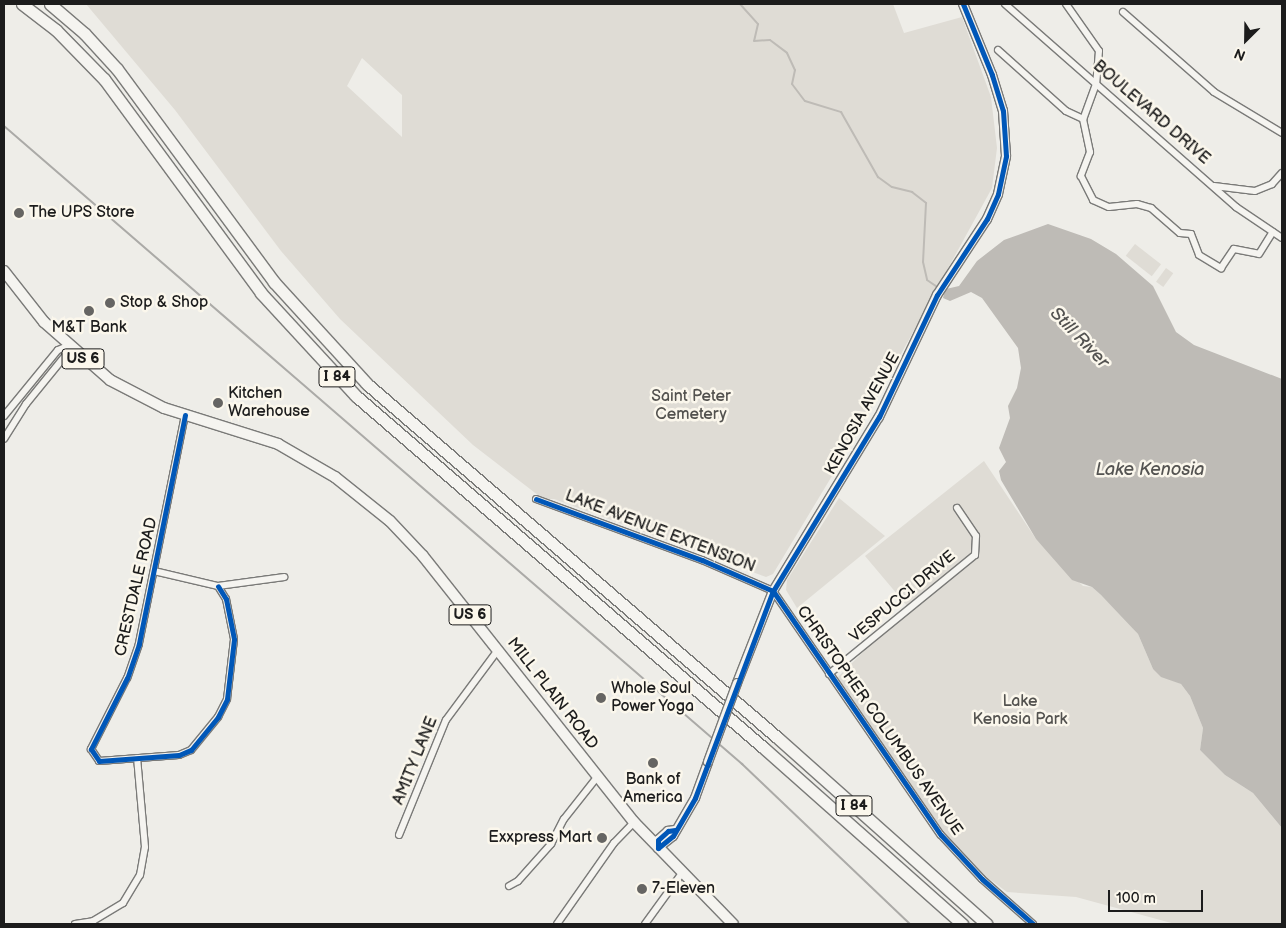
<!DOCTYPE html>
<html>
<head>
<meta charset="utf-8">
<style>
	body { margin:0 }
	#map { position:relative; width:1286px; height:928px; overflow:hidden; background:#eeede8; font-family:"Balsamiq Sans",sans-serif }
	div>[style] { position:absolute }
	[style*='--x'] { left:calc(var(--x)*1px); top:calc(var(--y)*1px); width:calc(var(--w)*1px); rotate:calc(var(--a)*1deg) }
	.green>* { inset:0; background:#dfdcd5; transform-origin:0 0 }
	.water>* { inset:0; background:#bebbb6 }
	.stream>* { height:2px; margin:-1px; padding:0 1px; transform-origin:1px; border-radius:1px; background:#bebbb6 }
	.roads { filter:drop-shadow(1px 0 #7a7a78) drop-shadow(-1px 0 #7a7a78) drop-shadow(0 1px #7a7a78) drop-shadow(0 -1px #7a7a78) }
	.minor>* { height:6px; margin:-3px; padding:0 3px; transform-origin:3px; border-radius:3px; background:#f5f4f0 }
	.tertiary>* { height:8px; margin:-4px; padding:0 4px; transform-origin:4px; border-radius:4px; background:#f5f4f0 }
	.primary>* { height:10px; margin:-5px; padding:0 5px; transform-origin:5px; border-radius:5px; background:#f5f4f0 }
	.motorway>* { height:11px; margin:-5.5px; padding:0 5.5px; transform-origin:5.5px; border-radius:5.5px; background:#f5f4f0 }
	.rail>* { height:2px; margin:-1px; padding:0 1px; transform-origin:1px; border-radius:1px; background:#abaaa7 }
	.bridges { filter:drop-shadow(1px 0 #7a7a78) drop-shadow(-1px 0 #7a7a78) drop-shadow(0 1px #7a7a78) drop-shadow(0 -1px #7a7a78) }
	.tertiary-bridge>* { height:8px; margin:-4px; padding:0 4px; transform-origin:4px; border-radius:4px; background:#f5f4f0 }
	.cycleway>* { height:5px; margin:-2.5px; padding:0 2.5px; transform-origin:2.5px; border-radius:2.5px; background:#0057b8 }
	.dots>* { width:14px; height:14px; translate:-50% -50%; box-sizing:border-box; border:2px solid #fbf7ec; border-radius:50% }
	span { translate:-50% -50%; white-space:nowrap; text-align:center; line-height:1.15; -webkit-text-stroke:5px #fbf7ec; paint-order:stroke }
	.shield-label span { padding:1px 4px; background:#fbf7ec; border:1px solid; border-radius:4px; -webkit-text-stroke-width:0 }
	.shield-label { font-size:15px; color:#1c1c1c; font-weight:700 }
	.street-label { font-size:16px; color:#1c1c1c }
	.poi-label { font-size:16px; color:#1c1c1c }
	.left { translate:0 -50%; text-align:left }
	.right { translate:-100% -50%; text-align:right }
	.park-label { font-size:16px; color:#53524f }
	.water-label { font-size:18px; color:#545351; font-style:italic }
	.frame { position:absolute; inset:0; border:5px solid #1c1c1c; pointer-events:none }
	.north { position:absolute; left:1221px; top:15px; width:50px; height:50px; -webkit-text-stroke:4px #fbf7ec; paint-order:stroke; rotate:203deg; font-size:14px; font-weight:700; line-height:20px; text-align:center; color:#1c1c1c }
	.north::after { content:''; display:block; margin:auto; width:18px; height:22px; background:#1c1c1c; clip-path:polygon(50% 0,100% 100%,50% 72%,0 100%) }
	.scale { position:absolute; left:1108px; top:890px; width:95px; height:22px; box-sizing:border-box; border:2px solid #1c1c1c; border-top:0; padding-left:6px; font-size:15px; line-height:18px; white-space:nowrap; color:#1c1c1c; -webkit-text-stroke:4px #fbf7ec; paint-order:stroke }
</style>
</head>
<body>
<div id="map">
	<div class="green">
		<div style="clip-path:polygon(evenodd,86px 4px,893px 4px,904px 33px,962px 17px,991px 97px,997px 148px,992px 188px,856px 436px,773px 574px,766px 577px,554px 499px,543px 499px,473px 445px,340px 319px,281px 251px,175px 110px,86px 4px,362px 58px,402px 95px,402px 137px,347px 86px,362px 58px)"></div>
		<div style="left:1135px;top:244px;width:33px;height:15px;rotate:38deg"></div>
		<div style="left:1166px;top:268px;width:9px;height:17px;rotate:36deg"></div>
		<div style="clip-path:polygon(984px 461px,1036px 539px,1083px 586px,1092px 587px,1101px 595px,1128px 622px,1138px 634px,1153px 669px,1181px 684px,1190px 696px,1203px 728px,1200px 750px,1225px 775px,1253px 793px,1282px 828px,1282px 924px,1175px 924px,1076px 897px,1007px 892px,973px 867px,934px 829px,899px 780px,835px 680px,908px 607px,865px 556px)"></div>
		<div style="clip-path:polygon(839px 498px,885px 536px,797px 608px,786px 590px,787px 580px)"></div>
	</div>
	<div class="water">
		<div style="clip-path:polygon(1048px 224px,1091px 239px,1116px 254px,1153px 286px,1176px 332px,1194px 345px,1282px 379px,1282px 828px,1253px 793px,1225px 775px,1200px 750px,1203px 728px,1190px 696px,1181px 684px,1161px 677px,1153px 669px,1138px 634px,1101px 595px,1092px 587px,1072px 580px,1036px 539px,1001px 480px,999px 471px,1006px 462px,999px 448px,1010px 418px,1008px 406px,1017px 388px,1021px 368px,1018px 348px,982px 298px,971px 292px,950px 301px,943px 298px,944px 294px,946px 289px,959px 286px,977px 261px,1004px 240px)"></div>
	</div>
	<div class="stream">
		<div style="--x:740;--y:4;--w:27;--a:48"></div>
		<div style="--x:758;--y:24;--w:17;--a:103"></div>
		<div style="--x:754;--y:41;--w:16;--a:-4"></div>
		<div style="--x:770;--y:40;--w:21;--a:37"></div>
		<div style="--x:787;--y:53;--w:19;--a:65"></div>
		<div style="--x:795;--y:70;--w:14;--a:102"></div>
		<div style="--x:792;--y:84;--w:21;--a:53"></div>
		<div style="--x:805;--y:101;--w:38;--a:17"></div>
		<div style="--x:841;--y:112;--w:75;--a:60.4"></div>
		<div style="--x:878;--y:177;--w:17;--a:36"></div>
		<div style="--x:892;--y:187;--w:21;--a:14"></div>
		<div style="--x:912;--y:192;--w:18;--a:38"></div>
		<div style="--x:926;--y:203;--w:59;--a:92.9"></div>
		<div style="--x:923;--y:262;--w:18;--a:77"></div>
		<div style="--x:927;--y:280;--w:14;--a:34"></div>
	</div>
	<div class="roads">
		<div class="minor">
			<div style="--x:1005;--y:4;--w:308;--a:41.3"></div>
			<div style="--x:1236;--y:207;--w:55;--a:34"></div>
			<div style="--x:1066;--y:4;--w:57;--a:54.9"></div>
			<div style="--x:1099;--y:51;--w:33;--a:95"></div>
			<div style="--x:1096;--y:84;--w:37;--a:110"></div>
			<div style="--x:1083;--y:119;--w:34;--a:78"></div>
			<div style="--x:1090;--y:152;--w:26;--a:111"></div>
			<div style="--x:1081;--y:176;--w:27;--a:63"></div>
			<div style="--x:1093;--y:200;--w:17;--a:24"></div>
			<div style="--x:1109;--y:207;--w:28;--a:-6"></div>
			<div style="--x:1137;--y:204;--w:15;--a:16"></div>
			<div style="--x:1151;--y:208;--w:38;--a:41"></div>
			<div style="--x:1180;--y:233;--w:11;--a:5"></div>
			<div style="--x:1191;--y:234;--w:22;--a:69"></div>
			<div style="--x:1199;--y:255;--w:26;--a:31"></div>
			<div style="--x:1221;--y:268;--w:23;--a:-56"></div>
			<div style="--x:1234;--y:249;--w:25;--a:11"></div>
			<div style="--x:1259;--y:254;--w:26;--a:-58"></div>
			<div style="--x:1123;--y:12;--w:121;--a:41.3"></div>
			<div style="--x:1214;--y:92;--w:79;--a:31.1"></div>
			<div style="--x:998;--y:50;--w:91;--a:41.9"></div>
			<div style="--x:1066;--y:111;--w:19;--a:25"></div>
			<div style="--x:1214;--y:186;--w:41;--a:7"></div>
			<div style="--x:1255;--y:191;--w:18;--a:-22"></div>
			<div style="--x:1272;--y:184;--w:15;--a:-48"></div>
			<div style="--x:185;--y:415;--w:234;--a:101.4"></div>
			<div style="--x:139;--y:644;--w:36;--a:109"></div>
			<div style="--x:127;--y:678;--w:80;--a:116.9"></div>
			<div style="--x:91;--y:749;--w:14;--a:56"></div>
			<div style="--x:99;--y:761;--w:80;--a:-4.3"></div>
			<div style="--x:179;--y:755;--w:13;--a:-23"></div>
			<div style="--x:191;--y:750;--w:43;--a:-50.7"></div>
			<div style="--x:218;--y:717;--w:20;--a:-63"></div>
			<div style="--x:227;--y:699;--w:60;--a:-83.3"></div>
			<div style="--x:234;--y:639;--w:41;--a:-101.3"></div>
			<div style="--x:226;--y:599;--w:15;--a:-122"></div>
			<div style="--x:4;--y:416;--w:85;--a:-50.7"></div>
			<div style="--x:58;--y:350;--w:11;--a:-22"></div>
			<div style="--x:68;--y:346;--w:10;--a:107"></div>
			<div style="--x:65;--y:356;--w:62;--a:129.1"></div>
			<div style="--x:26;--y:404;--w:41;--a:122.2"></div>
			<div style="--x:536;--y:499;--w:177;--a:20.2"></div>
			<div style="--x:702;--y:560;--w:77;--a:23.6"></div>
			<div style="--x:773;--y:591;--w:296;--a:55.5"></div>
			<div style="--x:941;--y:835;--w:60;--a:47"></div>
			<div style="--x:982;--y:879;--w:68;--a:41.4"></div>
			<div style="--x:154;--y:571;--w:66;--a:13.2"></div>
			<div style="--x:218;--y:586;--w:67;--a:-7.8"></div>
			<div style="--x:829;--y:674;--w:188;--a:-39.2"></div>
			<div style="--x:975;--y:555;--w:19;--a:-87"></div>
			<div style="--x:976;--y:536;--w:34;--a:-124"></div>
			<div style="--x:399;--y:835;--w:124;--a:-67.8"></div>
			<div style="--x:446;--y:720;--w:87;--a:-53.4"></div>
			<div style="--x:509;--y:886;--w:10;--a:-29"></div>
			<div style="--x:518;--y:881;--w:50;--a:-48.3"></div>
			<div style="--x:551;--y:844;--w:28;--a:-63"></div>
			<div style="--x:564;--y:819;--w:55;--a:-51.7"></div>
			<div style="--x:75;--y:924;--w:18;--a:-9"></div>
			<div style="--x:93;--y:921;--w:35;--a:-31"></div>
			<div style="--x:123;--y:903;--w:33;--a:-59"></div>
			<div style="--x:140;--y:875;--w:28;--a:-80"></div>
			<div style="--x:145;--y:847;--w:89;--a:-95.1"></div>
			<div style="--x:557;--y:924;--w:99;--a:-54.9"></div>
			<div style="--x:614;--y:843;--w:29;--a:-46"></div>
			<div style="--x:645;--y:924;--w:63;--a:-54"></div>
		</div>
		<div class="tertiary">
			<div style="--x:737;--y:683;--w:99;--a:-68.6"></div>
			<div style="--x:773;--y:591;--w:204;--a:-58.7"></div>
			<div style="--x:879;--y:417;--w:135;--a:-64.6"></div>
			<div style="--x:937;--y:295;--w:91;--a:-56.7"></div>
			<div style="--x:987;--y:219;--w:27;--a:-66"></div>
			<div style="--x:998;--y:194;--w:39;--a:-78"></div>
			<div style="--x:1006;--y:156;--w:45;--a:-93.8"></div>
			<div style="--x:1003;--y:111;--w:38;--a:-107"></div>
			<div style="--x:992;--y:75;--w:77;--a:-112.2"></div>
			<div style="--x:675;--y:830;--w:7;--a:172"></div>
			<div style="--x:668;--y:831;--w:13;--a:138"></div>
			<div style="--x:658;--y:840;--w:8;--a:90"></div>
			<div style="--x:658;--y:848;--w:19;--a:-39"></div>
			<div style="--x:673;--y:836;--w:44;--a:-59.9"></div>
			<div style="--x:695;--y:798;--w:38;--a:-70"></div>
		</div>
		<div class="primary">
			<div style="--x:4;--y:271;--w:65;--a:51.9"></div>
			<div style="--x:44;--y:322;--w:88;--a:41.3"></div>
			<div style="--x:110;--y:380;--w:61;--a:27.4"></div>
			<div style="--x:164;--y:408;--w:120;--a:17.5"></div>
			<div style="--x:278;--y:444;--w:66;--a:30.1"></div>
			<div style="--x:335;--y:477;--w:70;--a:38.7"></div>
			<div style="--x:390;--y:521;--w:48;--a:46.7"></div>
			<div style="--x:423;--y:556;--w:340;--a:51.6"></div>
			<div style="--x:634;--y:822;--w:142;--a:45.9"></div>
		</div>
		<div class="motorway">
			<div style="--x:22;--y:4;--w:43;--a:37.4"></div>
			<div style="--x:56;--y:30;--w:69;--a:45.6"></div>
			<div style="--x:104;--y:79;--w:265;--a:53.7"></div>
			<div style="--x:261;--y:293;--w:140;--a:47.3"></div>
			<div style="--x:356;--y:396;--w:540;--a:40.8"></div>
			<div style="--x:765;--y:749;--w:264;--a:41.6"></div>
			<div style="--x:50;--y:4;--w:46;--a:40.6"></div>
			<div style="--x:85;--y:34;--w:47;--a:47.6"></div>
			<div style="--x:117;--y:69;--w:265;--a:53.6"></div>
			<div style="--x:274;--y:282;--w:138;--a:47.6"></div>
			<div style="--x:367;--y:384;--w:544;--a:40.75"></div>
			<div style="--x:779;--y:739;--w:278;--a:41.7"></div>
		</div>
	</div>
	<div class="rail">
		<div style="--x:4;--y:126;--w:976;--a:40.84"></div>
		<div style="--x:742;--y:764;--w:232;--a:43.6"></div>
	</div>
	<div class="bridges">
		<div class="tertiary-bridge">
			<div style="--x:708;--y:762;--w:84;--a:-69.8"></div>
		</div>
	</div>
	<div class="cycleway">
		<div style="--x:185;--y:415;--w:234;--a:101.4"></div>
		<div style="--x:139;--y:644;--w:36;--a:109"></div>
		<div style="--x:127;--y:678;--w:80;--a:116.9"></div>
		<div style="--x:91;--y:749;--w:14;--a:56"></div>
		<div style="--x:99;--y:761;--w:80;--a:-4.3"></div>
		<div style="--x:179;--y:755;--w:13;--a:-23"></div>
		<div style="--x:191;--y:750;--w:43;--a:-50.7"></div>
		<div style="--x:218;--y:717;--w:20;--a:-63"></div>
		<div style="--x:227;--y:699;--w:60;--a:-83.3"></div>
		<div style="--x:234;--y:639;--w:41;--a:-101.3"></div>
		<div style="--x:226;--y:599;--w:15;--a:-122"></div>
		<div style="--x:536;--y:499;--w:177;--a:20.2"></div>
		<div style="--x:702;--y:560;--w:77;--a:23.6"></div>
		<div style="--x:773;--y:591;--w:296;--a:55.5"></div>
		<div style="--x:941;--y:835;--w:60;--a:47"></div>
		<div style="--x:982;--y:879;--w:68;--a:41.4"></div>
		<div style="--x:675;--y:830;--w:7;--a:172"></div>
		<div style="--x:668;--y:831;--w:13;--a:138"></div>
		<div style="--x:658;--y:840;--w:8;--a:90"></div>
		<div style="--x:658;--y:848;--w:19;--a:-39"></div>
		<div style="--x:673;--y:836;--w:44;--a:-59.9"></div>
		<div style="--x:695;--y:798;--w:221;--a:-69.4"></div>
		<div style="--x:773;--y:591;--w:204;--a:-58.7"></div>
		<div style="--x:879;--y:417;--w:135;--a:-64.6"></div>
		<div style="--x:937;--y:295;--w:91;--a:-56.7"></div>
		<div style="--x:987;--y:219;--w:27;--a:-66"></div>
		<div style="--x:998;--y:194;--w:39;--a:-78"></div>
		<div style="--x:1006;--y:156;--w:45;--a:-93.8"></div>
		<div style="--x:1003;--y:111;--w:38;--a:-107"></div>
		<div style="--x:992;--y:75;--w:77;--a:-112.2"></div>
	</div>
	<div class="dots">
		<div style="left:19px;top:213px;background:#666563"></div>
		<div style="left:110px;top:303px;background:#666563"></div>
		<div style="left:89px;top:311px;background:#666563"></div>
		<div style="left:218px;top:403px;background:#666563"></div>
		<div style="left:601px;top:698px;background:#666563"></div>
		<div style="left:653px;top:763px;background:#666563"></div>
		<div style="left:602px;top:838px;background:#666563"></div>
		<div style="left:642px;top:889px;background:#666563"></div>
	</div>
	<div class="shield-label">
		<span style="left:83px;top:359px">US 6</span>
		<span style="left:337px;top:377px">I 84</span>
		<span style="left:470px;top:615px">US 6</span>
		<span style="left:854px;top:806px">I 84</span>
	</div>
	<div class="street-label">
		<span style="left:1151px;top:113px;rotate:41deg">BOULEVARD DRIVE</span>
		<span style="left:863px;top:414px;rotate:-61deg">KENOSIA AVENUE</span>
		<span style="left:660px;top:532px;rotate:21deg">LAKE AVENUE EXTENSION</span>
		<span style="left:137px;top:587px;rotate:-77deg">CRESTDALE ROAD</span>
		<span style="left:903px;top:597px;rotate:-40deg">VESPUCCI DRIVE</span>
		<span style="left:552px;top:694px;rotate:52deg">MILL PLAIN ROAD</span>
		<span style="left:879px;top:721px;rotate:55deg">CHRISTOPHER COLUMBUS AVENUE</span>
		<span style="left:416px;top:761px;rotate:-68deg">AMITY LANE</span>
	</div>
	<div class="poi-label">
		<span class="left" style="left:29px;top:213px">The UPS Store</span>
		<span class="left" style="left:120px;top:303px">Stop &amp; Shop</span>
		<span style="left:89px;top:328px">M&amp;T Bank</span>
		<span class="left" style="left:228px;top:403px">Kitchen<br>Warehouse</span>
		<span class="left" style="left:611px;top:698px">Whole Soul<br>Power Yoga</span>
		<span style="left:653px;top:789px">Bank of<br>America</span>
		<span class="right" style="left:592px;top:838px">Exxpress Mart</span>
		<span class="left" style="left:652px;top:889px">7-Eleven</span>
	</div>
	<div class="park-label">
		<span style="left:691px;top:406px">Saint Peter<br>Cemetery</span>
		<span style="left:1020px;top:711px">Lake<br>Kenosia Park</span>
	</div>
	<div class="water-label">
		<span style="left:1079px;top:338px;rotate:46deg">Still River</span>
		<span style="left:1150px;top:470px">Lake Kenosia</span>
	</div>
	<div class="frame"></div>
	<div class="north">N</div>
	<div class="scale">100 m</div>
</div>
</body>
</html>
